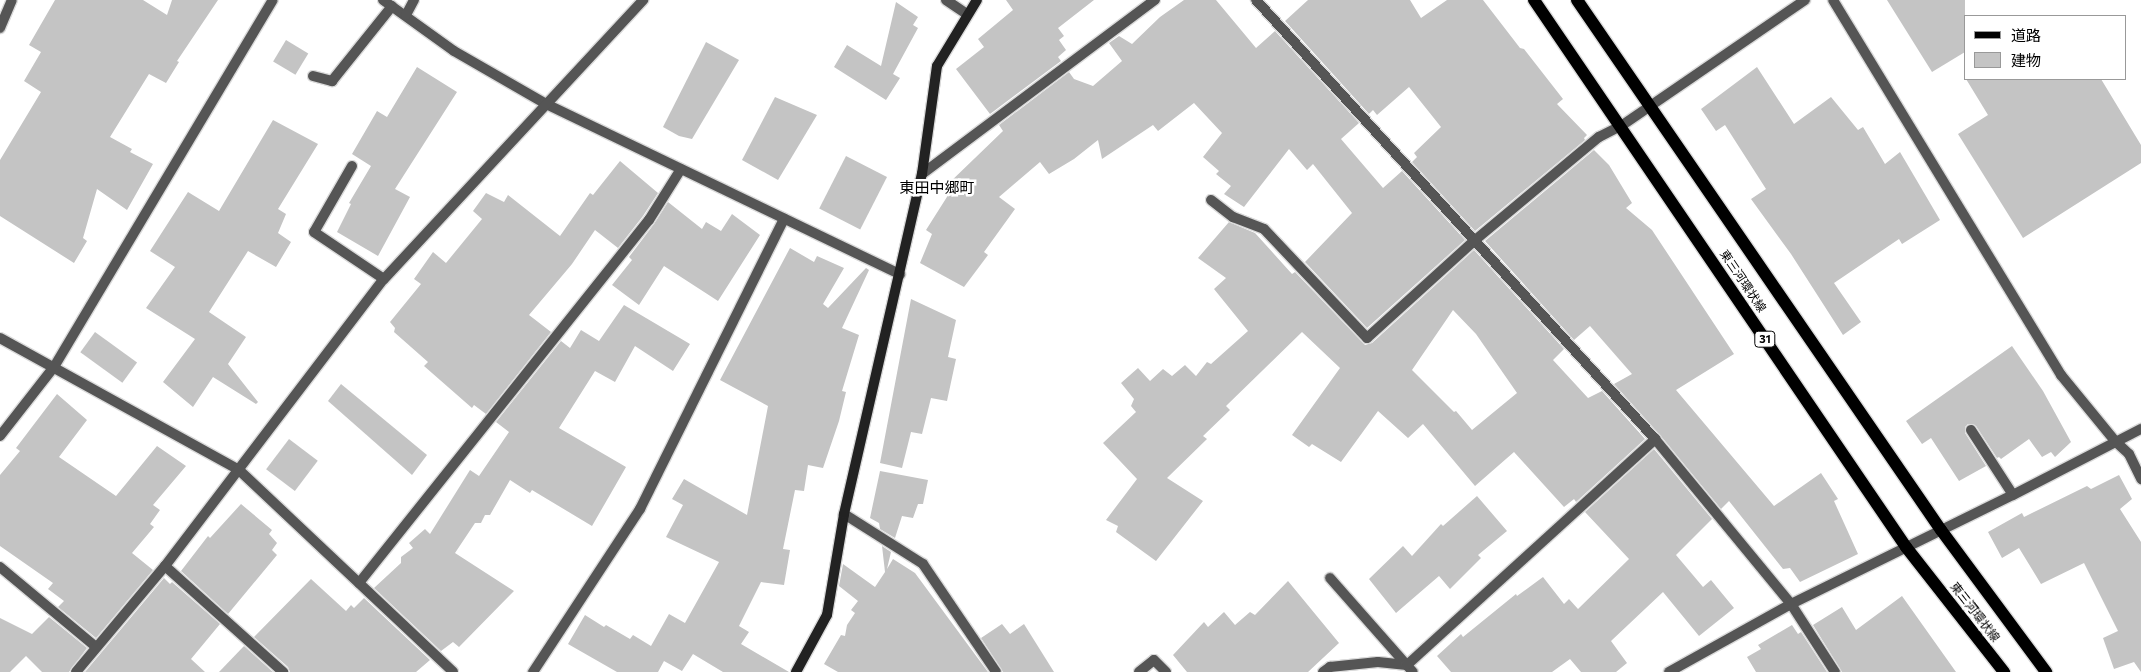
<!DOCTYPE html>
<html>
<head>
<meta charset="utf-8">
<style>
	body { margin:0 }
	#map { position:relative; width:2141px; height:672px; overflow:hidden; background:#fff; font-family:Commissioner,"Noto Sans JP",sans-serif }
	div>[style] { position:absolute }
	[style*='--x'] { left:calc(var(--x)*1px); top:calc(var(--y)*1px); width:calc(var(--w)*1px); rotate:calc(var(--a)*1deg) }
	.building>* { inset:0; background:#c4c4c4; transform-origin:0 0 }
	.roads { filter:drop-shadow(1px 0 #dbdbdb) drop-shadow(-1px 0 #dbdbdb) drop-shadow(0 1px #dbdbdb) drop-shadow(0 -1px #dbdbdb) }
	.street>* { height:10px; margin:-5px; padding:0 5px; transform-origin:5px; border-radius:5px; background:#555 }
	.secondary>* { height:10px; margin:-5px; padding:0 5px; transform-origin:5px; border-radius:5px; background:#222 }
	.primary>* { height:12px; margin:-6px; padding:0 6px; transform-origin:6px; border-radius:6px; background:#000 }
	span { translate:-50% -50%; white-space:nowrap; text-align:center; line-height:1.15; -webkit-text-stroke:5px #fff; paint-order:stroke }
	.shield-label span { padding:1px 4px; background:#fff; border:1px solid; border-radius:4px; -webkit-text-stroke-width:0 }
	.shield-label { font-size:11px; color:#000; font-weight:700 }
	.street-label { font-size:12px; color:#000 }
	.quarter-label { font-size:15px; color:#000 }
	.legend { position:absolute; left:1964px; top:15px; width:162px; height:65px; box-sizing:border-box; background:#fff; border:1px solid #999; margin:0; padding:6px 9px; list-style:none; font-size:15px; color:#000 }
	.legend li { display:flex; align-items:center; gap:10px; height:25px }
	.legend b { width:25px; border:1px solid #999 }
</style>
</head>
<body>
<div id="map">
	<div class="building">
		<div style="clip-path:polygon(55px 0,143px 0,167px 15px,172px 0,218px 0,177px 61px,179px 62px,166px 83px,149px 74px,110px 137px,132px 149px,130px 152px,153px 164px,127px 210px,97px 189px,83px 238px,87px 241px,74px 263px,0 216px,0 160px,41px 92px,24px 81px,41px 52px,29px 45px)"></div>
		<div style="clip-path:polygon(1006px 0,1094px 0,1058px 28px,1064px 36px,1059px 40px,1066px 50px,1058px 57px,1061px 61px,990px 114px,956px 69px,984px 47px,978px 39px,1013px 10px)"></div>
		<div style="clip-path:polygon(1184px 0,1216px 0,1256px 48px,1275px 31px,1359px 123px,1341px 139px,1383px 188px,1402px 171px,1465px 240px,1367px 328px,1305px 262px,1352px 213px,1313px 164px,1307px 170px,1289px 149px,1244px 207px,1224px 194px,1231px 186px,1216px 174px,1219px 171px,1203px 157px,1222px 133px,1194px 103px,1158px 131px,1153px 125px,1102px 159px,1098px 140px,1074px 159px,1049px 174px,1040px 162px,999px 197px,1015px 209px,984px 252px,988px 255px,964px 287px,920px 263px,932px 234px,926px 230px,952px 189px,947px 185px,1003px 131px,999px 125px,1069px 72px,1074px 79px,1093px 86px,1122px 61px,1109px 43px,1119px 36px,1132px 44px,1160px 17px)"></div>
		<div style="clip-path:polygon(1308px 0,1410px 0,1421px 18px,1447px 0,1483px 0,1520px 48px,1524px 49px,1563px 99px,1557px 104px,1587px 135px,1584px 138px,1585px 140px,1475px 231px,1412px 162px,1417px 157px,1414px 153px,1441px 127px,1409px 87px,1377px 115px,1373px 110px,1369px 114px,1285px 21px)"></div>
		<div style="clip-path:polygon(1887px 0,1965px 0,1965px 52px,1932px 72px)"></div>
		<div style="clip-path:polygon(896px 2px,918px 17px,913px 25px,918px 28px,893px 74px,900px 78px,886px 100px,834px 67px,847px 45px,881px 66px)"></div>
		<div style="left:286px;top:40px;width:26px;height:25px;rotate:31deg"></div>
		<div style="clip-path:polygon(706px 42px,739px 60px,692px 139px,679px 136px,663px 127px)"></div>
		<div style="clip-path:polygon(417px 67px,457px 92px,395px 189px,410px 197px,378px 256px,337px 232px,351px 204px,349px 203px,371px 166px,352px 154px,377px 111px,387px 117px)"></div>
		<div style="clip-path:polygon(1757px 67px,1794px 124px,1831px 97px,1858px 130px,1863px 127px,1885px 164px,1900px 152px,1940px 220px,1902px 244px,1899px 239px,1834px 283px,1861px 322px,1843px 335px,1791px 254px,1751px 199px,1766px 189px,1725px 125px,1716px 131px,1701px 109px)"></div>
		<div style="clip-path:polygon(1966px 79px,2101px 79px,2141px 145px,2141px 163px,2023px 238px,1958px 134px,1988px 115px)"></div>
		<div style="clip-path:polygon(775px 97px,817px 115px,778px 180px,742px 160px)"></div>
		<div style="clip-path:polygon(273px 120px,318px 144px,278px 209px,286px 214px,278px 233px,291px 242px,276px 267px,248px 251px,209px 312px,246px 337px,228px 364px,258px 402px,256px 404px,213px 377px,193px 407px,163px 382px,195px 339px,146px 308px,175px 267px,150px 251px,188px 192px,219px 211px)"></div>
		<div style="clip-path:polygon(1594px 150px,1609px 165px,1632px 203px,1626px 208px,1652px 230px,1734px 354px,1676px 390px,1774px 506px,1821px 473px,1838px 499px,1834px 501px,1858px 554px,1800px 582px,1790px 568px,1783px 569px,1729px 501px,1721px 509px,1660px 435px,1614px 384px,1632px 374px,1590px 326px,1574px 340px,1485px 241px)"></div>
		<div style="left:846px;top:156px;width:46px;height:59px;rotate:27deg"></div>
		<div style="clip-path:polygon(620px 161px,658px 193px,643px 216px,618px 248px,595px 230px,572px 264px,529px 315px,551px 332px,486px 414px,474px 405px,472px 408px,424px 366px,428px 362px,394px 332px,395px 328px,390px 322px,421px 284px,414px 279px,433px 252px,446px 263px,482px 219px,473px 211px,486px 193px,504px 202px,508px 195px,560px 236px,590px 193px,593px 195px)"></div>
		<div style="clip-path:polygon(668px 202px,702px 229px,706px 222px,721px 231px,732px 214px,760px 235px,718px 301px,664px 266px,639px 305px,612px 285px,632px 260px,629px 257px,654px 224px)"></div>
		<div style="clip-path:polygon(evenodd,1229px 222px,1255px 233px,1292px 274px,1295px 272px,1365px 345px,1372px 343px,1474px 250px,1564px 349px,1553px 360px,1588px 398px,1602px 391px,1645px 439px,1576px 502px,1574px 499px,1564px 507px,1514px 452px,1475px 486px,1423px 424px,1408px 438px,1378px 411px,1341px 462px,1312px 444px,1309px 447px,1292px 435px,1340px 368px,1302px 332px,1226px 406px,1230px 410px,1203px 436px,1207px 439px,1167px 478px,1203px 501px,1156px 561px,1116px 532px,1118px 526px,1106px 520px,1137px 479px,1103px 443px,1136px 412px,1131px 406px,1134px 399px,1121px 383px,1138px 368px,1150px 381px,1163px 369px,1172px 376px,1185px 365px,1196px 376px,1207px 362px,1211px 364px,1248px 331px,1214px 289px,1226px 278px,1198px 258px,1229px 222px,1453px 310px,1476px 334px,1517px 393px,1472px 430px,1456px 411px,1454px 412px,1412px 370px,1453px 310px)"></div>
		<div style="clip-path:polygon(790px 248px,814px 262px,817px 256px,844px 268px,823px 304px,828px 308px,866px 268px,869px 270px,842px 328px,859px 335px,842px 391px,846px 392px,839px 421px,823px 468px,808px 465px,804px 491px,795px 490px,783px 549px,790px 550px,784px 585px,761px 582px,739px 626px,749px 632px,741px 644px,789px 672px,723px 672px,693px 654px,682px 671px,664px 661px,658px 672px,617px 672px,568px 644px,585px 615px,604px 627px,606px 625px,630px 639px,633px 635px,651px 646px,669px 614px,685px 623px,719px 562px,666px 537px,683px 505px,672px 499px,684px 479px,747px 515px,768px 406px,720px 380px)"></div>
		<div style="clip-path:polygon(911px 299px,956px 320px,948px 357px,956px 359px,947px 401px,931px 398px,922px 434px,911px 432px,902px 468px,880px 463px)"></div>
		<div style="clip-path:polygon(624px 305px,690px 344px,673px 371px,635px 346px,615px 382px,595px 371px,559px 428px,626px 467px,592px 526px,532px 490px,530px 493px,510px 480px,490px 515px,485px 515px,481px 523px,475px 523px,455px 553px,514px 591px,459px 647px,453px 642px,441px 651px,374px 588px,401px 563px,401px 557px,413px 548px,409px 543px,425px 529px,430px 534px,470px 470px,479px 476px,509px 432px,496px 422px,561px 341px,570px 348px,581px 330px,599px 341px)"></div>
		<div style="left:95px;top:332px;width:52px;height:25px;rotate:36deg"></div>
		<div style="clip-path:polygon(2012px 346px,2043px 391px,2071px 442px,2055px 457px,2051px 452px,2042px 457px,2029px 439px,2001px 459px,1999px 457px,1997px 458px,1976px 426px,1968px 424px,1965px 427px,1965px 433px,1986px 466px,1959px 481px,1931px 438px,1922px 444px,1906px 421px)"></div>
		<div style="clip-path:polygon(341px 384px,427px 455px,412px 475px,328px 401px)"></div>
		<div style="clip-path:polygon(57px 394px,87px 420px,59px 457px,116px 496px,157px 446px,186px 466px,153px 505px,160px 510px,150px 524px,154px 527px,132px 553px,153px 570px,96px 638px,58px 607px,64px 601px,48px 589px,53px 583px,0 546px,0 475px,20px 451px,16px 448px)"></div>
		<div style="left:289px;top:439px;width:36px;height:38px;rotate:37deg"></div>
		<div style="clip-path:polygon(1654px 449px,1712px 519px,1676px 555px,1703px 587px,1711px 580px,1734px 608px,1699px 636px,1663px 592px,1611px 641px,1627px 663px,1616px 672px,1581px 672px,1570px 659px,1552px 672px,1451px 672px,1437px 656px,1461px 634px,1463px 637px,1516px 594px,1517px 596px,1543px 577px,1564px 604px,1569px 599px,1578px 609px,1629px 559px,1585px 512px)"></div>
		<div style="clip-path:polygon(880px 471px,928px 480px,923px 504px,918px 504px,913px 518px,902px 516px,895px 538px,880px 529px,879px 523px,870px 518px)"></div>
		<div style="clip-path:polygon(2119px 475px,2132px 499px,2120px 509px,2141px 542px,2141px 672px,2134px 662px,2114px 669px,2103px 638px,2118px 631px,2084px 563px,2041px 584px,2019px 548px,2002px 558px,1988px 532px,2022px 513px,2024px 517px,2087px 486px,2091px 489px)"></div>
		<div style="clip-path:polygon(1477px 496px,1507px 531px,1478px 555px,1481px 558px,1450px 589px,1439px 576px,1396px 613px,1369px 579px,1403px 546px,1412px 556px,1441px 524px,1443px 526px)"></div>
		<div style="clip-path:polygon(241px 504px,272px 530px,269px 534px,277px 543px,272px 550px,277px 555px,228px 614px,181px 571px,208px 536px,210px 538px)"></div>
		<div style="clip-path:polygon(882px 546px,891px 552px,887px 569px,893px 559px,915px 573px,988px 672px,838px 672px,824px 664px,841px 635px,845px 636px,847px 625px,855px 613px,851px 610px,858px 601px,839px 586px,843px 564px,875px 587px,885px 572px)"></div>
		<div style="clip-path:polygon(164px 578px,170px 584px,172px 582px,220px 624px,191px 659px,205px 672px,85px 672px)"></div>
		<div style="clip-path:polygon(311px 579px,346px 611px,351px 605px,354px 608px,364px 598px,430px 660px,416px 672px,290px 672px,288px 667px,254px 637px)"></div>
		<div style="clip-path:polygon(1288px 581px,1339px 643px,1308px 672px,1187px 672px,1173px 655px,1204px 622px,1208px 627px,1224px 612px,1235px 625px,1250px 612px,1255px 615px)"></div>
		<div style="clip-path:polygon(1902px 596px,1956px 672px,1842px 672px,1813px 625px,1842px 607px,1856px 630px)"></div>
		<div style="clip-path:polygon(49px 617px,87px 648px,69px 672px,42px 672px,26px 656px,10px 672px,0 672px,0 618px,32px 634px)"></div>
		<div style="clip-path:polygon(1002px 624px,1010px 634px,1024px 624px,1054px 672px,1003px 672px,981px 638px)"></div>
		<div style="clip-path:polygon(1792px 625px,1798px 634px,1801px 632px,1827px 672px,1756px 672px,1747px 657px,1761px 649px,1758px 645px)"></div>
		<div style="clip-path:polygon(244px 646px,273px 672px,219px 672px)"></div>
	</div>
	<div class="roads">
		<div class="street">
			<div style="--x:383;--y:0;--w:87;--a:35.7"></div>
			<div style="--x:454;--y:51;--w:106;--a:29.9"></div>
			<div style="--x:546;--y:104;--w:393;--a:25.7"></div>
			<div style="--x:946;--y:0;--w:25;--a:34"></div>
			<div style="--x:1256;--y:0;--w:593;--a:47.73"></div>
			<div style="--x:1655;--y:439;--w:214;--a:50.5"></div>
			<div style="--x:1791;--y:604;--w:81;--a:57.1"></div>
			<div style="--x:1833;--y:0;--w:439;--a:58.7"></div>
			<div style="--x:2061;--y:375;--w:85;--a:50.7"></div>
			<div style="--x:2115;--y:441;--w:19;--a:43"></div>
			<div style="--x:2129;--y:454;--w:28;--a:64"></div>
			<div style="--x:406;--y:15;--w:17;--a:-62"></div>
			<div style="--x:0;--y:28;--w:30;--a:-67"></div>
			<div style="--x:313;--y:76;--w:20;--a:15"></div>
			<div style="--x:332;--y:81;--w:96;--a:-51.3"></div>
			<div style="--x:352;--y:166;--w:76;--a:119.9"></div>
			<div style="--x:314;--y:232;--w:84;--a:33.9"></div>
			<div style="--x:922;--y:174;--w:291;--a:-36.8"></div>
			<div style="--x:1211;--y:200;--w:28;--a:38"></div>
			<div style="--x:1233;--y:217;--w:33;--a:21"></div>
			<div style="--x:1264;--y:229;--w:150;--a:46.6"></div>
			<div style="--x:1367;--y:338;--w:144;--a:-42.2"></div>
			<div style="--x:1474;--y:241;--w:163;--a:-39.8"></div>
			<div style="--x:1599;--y:137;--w:25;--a:-27"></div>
			<div style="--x:1621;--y:126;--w:223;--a:-34.4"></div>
			<div style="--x:0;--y:338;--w:273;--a:28.9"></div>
			<div style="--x:239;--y:470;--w:294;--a:43.3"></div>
			<div style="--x:1971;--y:430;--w:77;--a:57.1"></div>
			<div style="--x:0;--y:436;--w:88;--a:-52"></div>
			<div style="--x:54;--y:367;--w:427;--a:-59.2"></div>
			<div style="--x:844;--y:514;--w:93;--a:32.3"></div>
			<div style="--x:923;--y:564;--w:130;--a:55.9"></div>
			<div style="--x:165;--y:566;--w:159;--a:41.9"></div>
			<div style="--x:0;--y:567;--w:125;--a:39.8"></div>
			<div style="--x:1330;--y:578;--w:125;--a:48.6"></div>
			<div style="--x:359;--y:583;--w:465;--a:-51.4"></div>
			<div style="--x:649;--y:220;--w:60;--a:-57.9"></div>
			<div style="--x:76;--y:672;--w:138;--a:-50"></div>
			<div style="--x:165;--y:566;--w:361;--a:-52.7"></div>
			<div style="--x:384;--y:279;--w:381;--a:-47.1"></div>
			<div style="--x:533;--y:672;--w:195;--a:-56.7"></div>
			<div style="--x:640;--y:509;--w:324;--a:-63.6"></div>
			<div style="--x:1139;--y:672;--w:19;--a:-39"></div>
			<div style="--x:1154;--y:660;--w:17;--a:45"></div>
			<div style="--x:1323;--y:672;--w:9;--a:-36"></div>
			<div style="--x:1330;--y:667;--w:48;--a:-5.9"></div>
			<div style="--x:1378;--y:662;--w:29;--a:6"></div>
			<div style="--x:1407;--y:665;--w:336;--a:-42.3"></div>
			<div style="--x:1669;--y:672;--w:140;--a:-29.1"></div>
			<div style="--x:1791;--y:604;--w:247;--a:-26.2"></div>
			<div style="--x:2013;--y:495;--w:144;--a:-27.3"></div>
		</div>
		<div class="secondary">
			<div style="--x:796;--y:672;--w:65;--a:-61.5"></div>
			<div style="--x:827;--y:615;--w:102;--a:-80.4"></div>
			<div style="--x:844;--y:514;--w:349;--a:-77.1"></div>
			<div style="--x:922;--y:174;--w:109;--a:-82.1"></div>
			<div style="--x:937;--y:66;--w:77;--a:-58.8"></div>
		</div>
		<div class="primary">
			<div style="--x:1534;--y:0;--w:662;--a:55.78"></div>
			<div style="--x:1906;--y:547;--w:159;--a:51.9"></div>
			<div style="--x:1577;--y:0;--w:643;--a:55.52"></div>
			<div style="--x:1941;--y:530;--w:177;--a:53.5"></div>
		</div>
	</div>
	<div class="shield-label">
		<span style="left:1765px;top:339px">31</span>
	</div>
	<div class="street-label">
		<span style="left:1743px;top:281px;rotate:56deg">東三河環状線</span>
		<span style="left:1975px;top:612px;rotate:52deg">東三河環状線</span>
	</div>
	<div class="quarter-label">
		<span style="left:937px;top:188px">東田中郷町</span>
	</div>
	<ul class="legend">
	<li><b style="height:6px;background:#000"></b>道路</li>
	<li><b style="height:14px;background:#c4c4c4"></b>建物</li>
	</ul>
</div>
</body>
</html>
